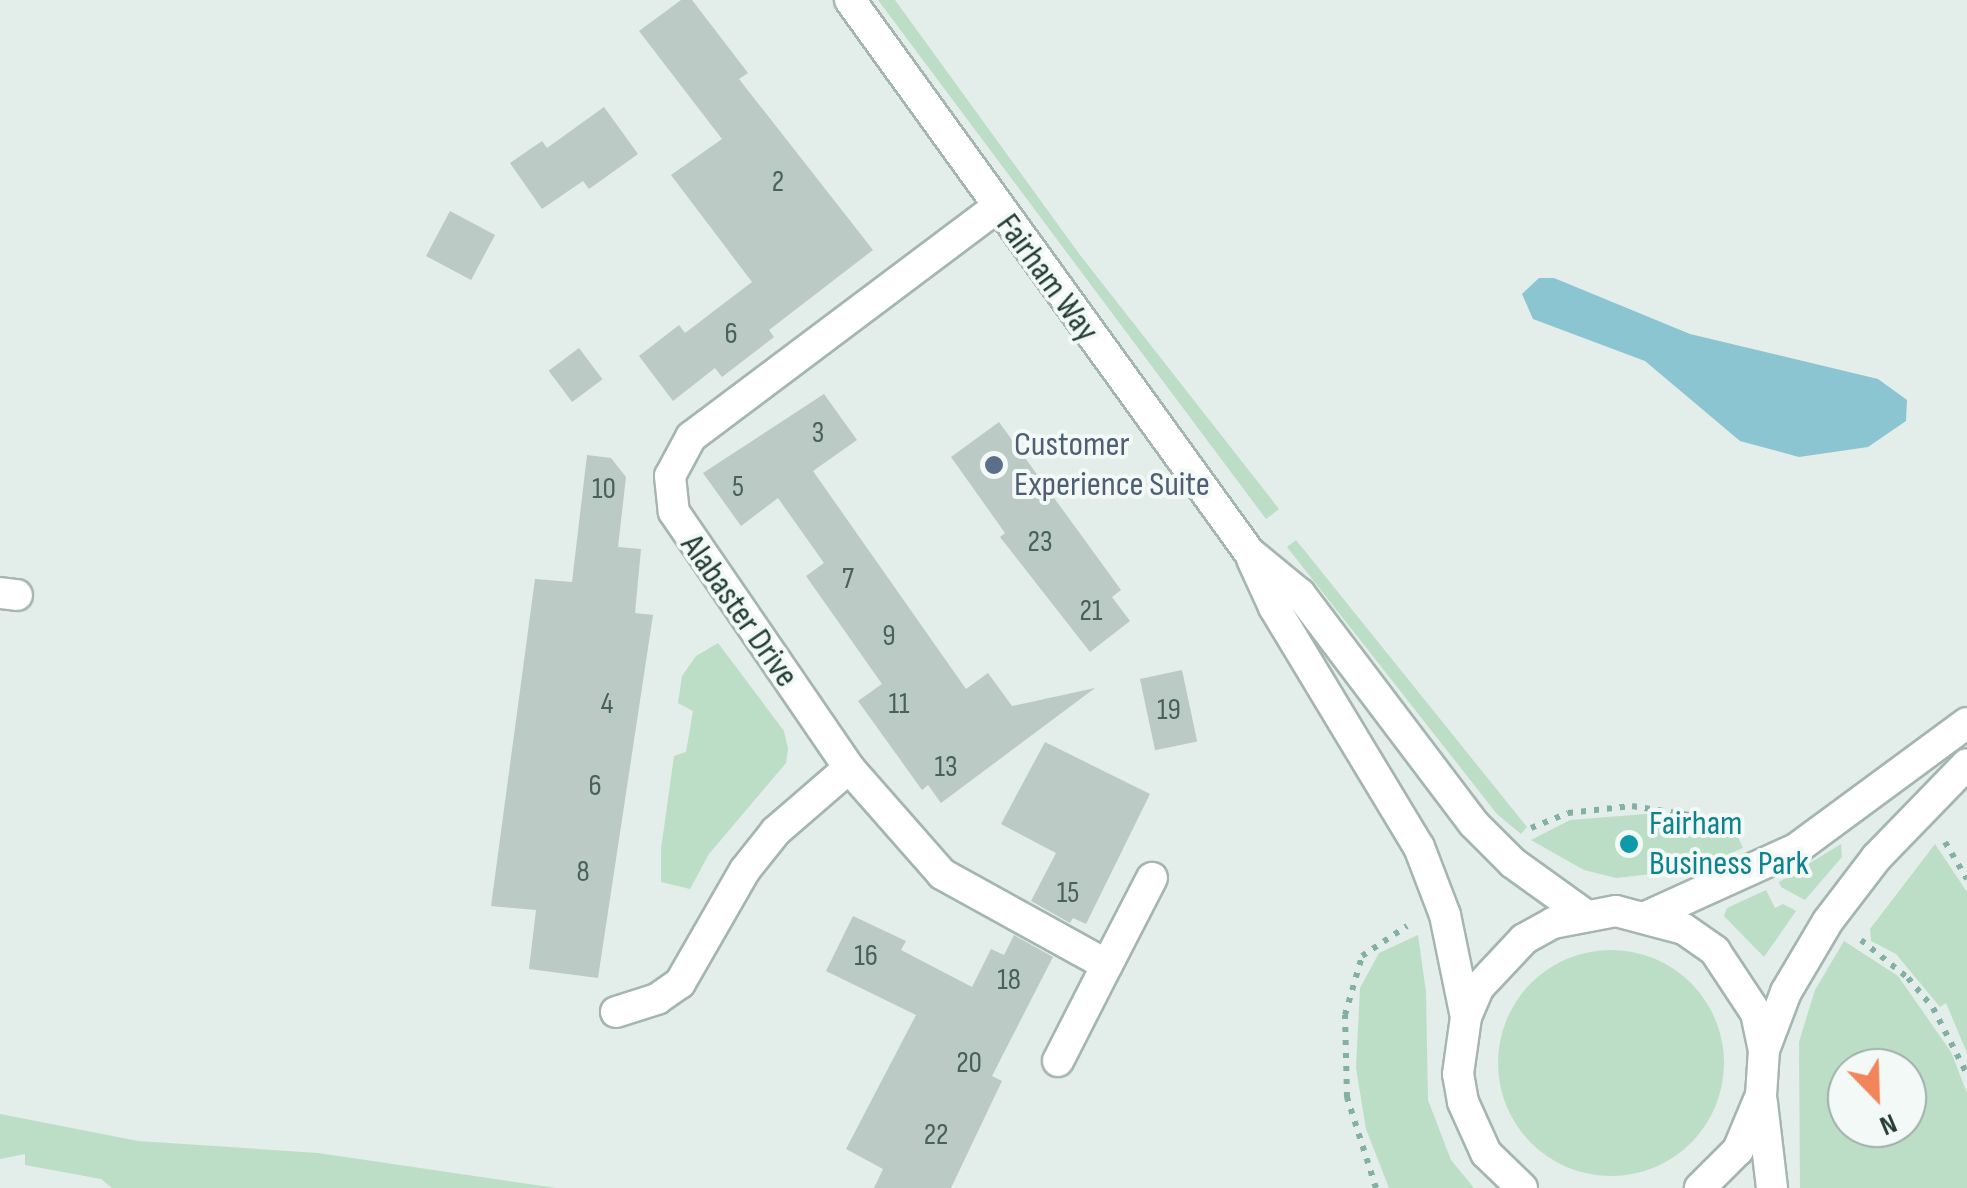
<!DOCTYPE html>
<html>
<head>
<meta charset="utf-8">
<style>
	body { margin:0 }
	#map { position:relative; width:1967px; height:1188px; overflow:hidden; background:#e3ede9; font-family:"Sofia Sans Condensed",sans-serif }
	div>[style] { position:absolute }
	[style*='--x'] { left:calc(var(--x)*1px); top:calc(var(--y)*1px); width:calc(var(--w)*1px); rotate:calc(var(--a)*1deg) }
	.green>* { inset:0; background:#bcdec6 }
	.round { border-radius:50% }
	.water>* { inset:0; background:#8bc5d2 }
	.building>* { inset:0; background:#bbcac5; transform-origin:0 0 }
	.path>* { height:6px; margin-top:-3px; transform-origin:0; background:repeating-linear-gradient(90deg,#83b0a3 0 5px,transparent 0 13px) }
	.roads { filter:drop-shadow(2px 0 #a5b5b0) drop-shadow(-2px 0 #a5b5b0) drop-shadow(0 2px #a5b5b0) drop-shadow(0 -2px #a5b5b0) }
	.minor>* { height:30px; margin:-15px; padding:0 15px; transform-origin:15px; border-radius:15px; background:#fff }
	.tertiary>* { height:30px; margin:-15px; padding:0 15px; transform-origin:15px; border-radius:15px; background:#fff }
	.dots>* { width:28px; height:28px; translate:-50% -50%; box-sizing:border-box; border:5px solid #f3f9f6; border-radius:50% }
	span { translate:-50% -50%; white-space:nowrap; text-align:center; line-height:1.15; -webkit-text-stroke:8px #f3f9f6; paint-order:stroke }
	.number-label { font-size:30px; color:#48615a }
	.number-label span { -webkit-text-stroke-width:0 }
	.street-label { font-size:35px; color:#223e37 }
	.service-label { font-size:35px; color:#4e5e75 }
	.left { translate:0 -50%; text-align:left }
	.culture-label { font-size:35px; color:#0d838f }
	.north { position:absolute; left:1827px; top:1048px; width:100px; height:100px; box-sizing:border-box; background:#f3f9f6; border:2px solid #9faeaa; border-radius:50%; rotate:157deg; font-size:28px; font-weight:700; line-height:40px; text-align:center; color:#223e37 }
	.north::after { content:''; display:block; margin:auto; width:35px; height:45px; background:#f2855c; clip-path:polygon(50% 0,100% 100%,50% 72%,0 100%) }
</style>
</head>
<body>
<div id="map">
	<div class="green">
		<div style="clip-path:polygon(878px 0,895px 0,1080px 255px,1279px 509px,1266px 519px)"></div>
		<div style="clip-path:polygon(1296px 540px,1527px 827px,1521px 834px,1497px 814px,1287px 547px)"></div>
		<div style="clip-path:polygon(718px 643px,784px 731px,788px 749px,786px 763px,709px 854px,690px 889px,661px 882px,661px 849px,674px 756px,686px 752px,693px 711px,678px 703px,682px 676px,696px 656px)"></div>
		<div style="clip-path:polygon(1646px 814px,1710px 824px,1738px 837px,1743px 848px,1689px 870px,1616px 878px,1584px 870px,1531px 840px,1570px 820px)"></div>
		<div style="clip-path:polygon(1841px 844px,1842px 857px,1805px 900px,1781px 887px,1779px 882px)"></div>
		<div style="clip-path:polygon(1935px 844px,1967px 892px,1967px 1053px,1946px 1003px,1940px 1007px,1896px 954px,1871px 941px,1870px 929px)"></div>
		<div style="clip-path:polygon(1766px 890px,1775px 908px,1783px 904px,1796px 911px,1764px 957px,1724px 916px,1727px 908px)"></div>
		<div style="clip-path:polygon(1418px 935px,1426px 992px,1428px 1100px,1451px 1160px,1474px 1188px,1389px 1188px,1366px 1129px,1356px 1068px,1360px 988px,1379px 953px)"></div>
		<div style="clip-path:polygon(evenodd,1844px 941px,1898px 976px,1951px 1052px,1967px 1093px,1967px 1188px,1800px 1188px,1799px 1042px,1815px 990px,1844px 941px,1847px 1068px,1907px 1068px,1907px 1128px,1847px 1128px,1847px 1068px)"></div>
		<div class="round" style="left:1498px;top:950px;width:226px;height:226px"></div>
		<div style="clip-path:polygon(0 1114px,138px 1141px,318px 1153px,556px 1188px,112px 1188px,101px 1179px,25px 1165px,25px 1154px,0 1159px)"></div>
	</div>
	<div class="water">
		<div style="clip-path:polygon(1539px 278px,1554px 278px,1690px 334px,1878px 379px,1907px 400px,1906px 421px,1868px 447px,1799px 457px,1740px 441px,1645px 361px,1533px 319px,1522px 294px)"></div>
	</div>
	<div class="building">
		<div style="clip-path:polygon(681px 0,692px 0,748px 73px,739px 79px,873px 250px,769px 330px,774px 337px,722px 377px,715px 368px,673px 401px,639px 356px,679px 325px,685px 333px,752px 282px,671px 175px,722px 139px,639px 31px)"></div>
		<div style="clip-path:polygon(604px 107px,638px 154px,589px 189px,583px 181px,542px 209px,510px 163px,542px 141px,547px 148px)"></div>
		<div style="left:450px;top:211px;width:51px;height:51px;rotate:28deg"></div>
		<div style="left:579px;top:348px;width:39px;height:38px;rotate:53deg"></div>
		<div style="clip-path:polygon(824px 394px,857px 440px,813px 471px,966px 689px,988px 673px,1012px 706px,1095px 688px,941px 803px,928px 785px,922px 790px,858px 701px,882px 684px,806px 576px,824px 563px,778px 498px,741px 526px,703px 473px)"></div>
		<div style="clip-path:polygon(999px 422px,1121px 590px,1112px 597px,1130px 621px,1090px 652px,1000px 537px,1005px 533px,951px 457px)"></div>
		<div style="clip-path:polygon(587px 455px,611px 458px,626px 477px,618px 547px,641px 549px,635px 613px,653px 615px,598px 978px,529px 969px,536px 910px,491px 906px,535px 579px,572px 582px)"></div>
		<div style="left:1182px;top:670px;width:73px;height:43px;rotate:78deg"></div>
		<div style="clip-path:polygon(1045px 742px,1150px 794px,1086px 924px,1073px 918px,1070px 923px,1031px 901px,1056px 853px,1001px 824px)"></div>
		<div style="clip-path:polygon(853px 916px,906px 941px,901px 950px,972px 987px,991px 949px,1004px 955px,1014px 935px,1053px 957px,992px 1076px,1002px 1081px,951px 1188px,874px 1188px,883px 1169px,846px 1149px,916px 1015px,826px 971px)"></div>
	</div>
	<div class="path">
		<div style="--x:1531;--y:828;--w:40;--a:-22"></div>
		<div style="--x:1568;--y:813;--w:64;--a:-6.2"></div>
		<div style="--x:1632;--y:806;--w:83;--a:9"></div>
		<div style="--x:1714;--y:819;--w:34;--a:27"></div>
		<div style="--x:1945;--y:842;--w:43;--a:59.3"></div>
		<div style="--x:1861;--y:940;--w:60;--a:39"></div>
		<div style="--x:1908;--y:978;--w:39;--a:50"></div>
		<div style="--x:1933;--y:1008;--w:74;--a:62.7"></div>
		<div style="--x:1376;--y:1188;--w:96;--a:-107.7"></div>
		<div style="--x:1347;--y:1097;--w:82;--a:-91.4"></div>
		<div style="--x:1345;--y:1015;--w:61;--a:-73.9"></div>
		<div style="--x:1362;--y:956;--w:54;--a:-33.7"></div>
	</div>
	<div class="roads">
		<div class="minor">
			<div style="--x:996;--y:208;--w:381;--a:143.1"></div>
			<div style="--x:691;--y:437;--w:44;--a:118.3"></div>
			<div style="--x:670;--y:476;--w:36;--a:84"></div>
			<div style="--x:674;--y:512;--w:310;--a:55.6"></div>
			<div style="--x:849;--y:768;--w:141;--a:48.7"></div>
			<div style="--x:942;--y:874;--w:188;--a:28.9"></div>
			<div style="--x:1107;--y:965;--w:98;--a:-62.7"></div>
			<div style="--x:0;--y:593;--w:17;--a:7"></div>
			<div style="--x:1648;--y:916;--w:162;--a:-24.4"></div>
			<div style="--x:1796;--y:849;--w:212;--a:-36.4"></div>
			<div style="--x:616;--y:1012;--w:43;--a:-17.6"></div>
			<div style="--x:657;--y:999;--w:28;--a:-35"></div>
			<div style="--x:680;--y:983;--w:130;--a:-60.1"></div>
			<div style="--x:745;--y:870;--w:50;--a:-51.5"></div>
			<div style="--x:776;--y:831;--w:96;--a:-40.8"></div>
			<div style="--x:1764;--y:1050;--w:62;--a:-69.2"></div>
			<div style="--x:1786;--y:992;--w:82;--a:-59.4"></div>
			<div style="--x:1828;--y:921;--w:81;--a:-52.6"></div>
			<div style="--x:1877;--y:857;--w:129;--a:-45.9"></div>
			<div style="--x:1058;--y:1061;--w:108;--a:-63"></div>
		</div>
		<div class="tertiary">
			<div style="--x:850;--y:0;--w:681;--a:54.14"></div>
			<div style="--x:1249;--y:552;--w:66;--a:39.5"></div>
			<div style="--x:1300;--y:594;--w:288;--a:52.9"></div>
			<div style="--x:1474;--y:824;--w:55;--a:45"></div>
			<div style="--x:1513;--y:863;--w:87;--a:35.7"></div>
			<div style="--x:1252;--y:559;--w:53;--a:65.4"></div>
			<div style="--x:1274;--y:607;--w:280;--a:58.9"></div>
			<div style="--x:1419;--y:847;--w:73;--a:69.1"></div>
			<div style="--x:1445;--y:915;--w:104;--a:78.4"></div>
			<div style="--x:1762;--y:1103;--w:86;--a:83.3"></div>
			<div style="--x:1522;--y:1188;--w:50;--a:-135.8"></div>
			<div style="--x:1486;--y:1153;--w:56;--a:-114.3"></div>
			<div style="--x:1463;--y:1102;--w:28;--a:-100"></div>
			<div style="--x:1458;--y:1074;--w:58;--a:-82"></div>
			<div style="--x:1466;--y:1017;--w:33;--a:-67"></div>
			<div style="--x:1479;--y:987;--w:66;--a:-46.8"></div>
			<div style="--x:1524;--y:939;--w:33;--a:-29"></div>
			<div style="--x:1553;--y:923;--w:64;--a:-10.8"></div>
			<div style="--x:1616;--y:911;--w:70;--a:14.8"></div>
			<div style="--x:1684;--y:929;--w:38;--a:35"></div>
			<div style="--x:1715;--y:951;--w:74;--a:56.5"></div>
			<div style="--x:1756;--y:1013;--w:38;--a:78"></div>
			<div style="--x:1764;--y:1050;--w:45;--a:93.8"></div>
			<div style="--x:1761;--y:1095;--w:60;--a:112.7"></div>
			<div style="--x:1738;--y:1150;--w:54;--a:135"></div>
		</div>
	</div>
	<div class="dots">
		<div style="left:994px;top:465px;background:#5c6f8a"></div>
		<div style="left:1629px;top:844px;background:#0f9aa8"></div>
	</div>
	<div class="number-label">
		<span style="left:778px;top:182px">2</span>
		<span style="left:731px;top:334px">6</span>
		<span style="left:818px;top:433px">3</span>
		<span style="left:738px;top:487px">5</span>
		<span style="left:604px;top:489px">10</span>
		<span style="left:1040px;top:542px">23</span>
		<span style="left:848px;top:579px">7</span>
		<span style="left:1091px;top:611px">21</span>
		<span style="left:889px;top:636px">9</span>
		<span style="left:607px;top:704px">4</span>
		<span style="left:899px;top:704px">11</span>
		<span style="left:1169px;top:710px">19</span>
		<span style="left:946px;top:767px">13</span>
		<span style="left:595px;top:786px">6</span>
		<span style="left:583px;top:872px">8</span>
		<span style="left:1068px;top:893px">15</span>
		<span style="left:866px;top:956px">16</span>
		<span style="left:1009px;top:980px">18</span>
		<span style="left:969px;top:1063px">20</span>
		<span style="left:936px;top:1135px">22</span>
	</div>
	<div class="street-label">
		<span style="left:1047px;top:278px;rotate:54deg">Fairham Way</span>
		<span style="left:739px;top:611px;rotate:55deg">Alabaster Drive</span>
	</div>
	<div class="service-label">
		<span class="left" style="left:1014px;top:465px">Customer<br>Experience Suite</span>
	</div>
	<div class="culture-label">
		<span class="left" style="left:1649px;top:844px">Fairham<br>Business Park</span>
	</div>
	<div class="north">N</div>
</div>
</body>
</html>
